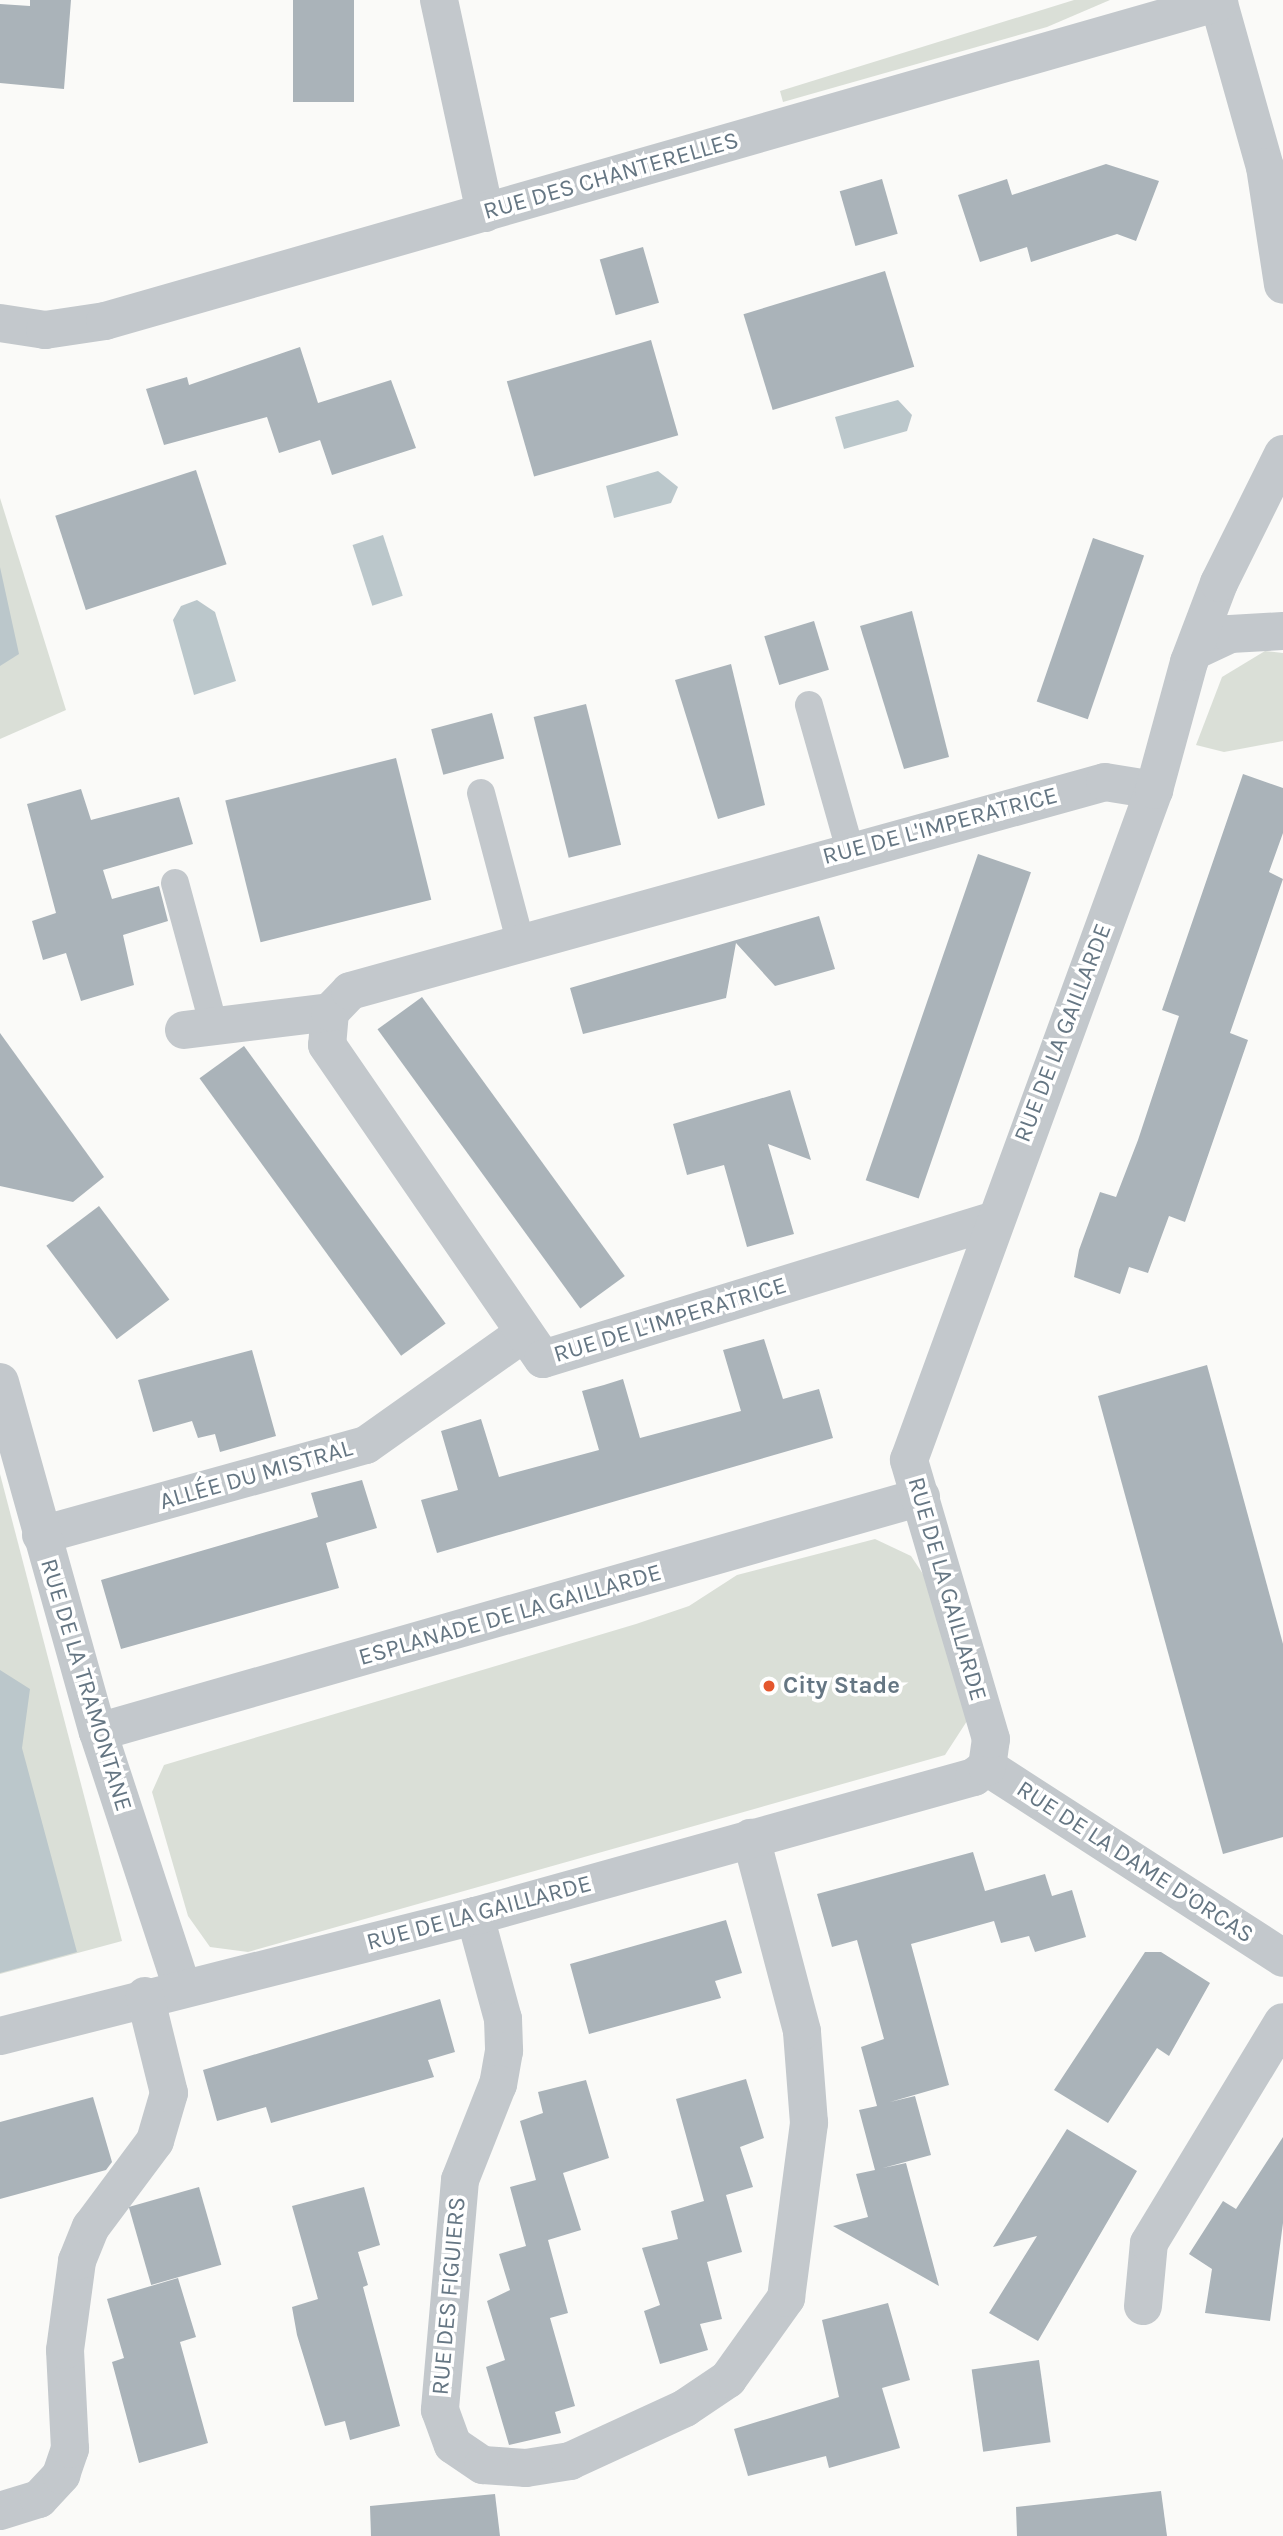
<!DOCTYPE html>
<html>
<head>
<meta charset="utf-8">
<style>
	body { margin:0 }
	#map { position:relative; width:1283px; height:2536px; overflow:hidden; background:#fafaf8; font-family:Karla,sans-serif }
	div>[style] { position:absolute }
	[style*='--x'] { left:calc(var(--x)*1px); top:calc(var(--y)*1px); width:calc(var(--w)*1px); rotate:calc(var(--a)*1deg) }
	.green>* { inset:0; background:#dadfd7 }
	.water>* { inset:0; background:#bbc7cb; transform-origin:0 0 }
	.building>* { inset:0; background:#aab3b9; transform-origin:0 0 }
	.service>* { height:28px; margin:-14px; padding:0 14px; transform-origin:14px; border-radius:14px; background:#c3c8cc }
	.pedestrian>* { height:38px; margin:-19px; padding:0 19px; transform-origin:19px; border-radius:19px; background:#c3c8cc }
	.minor>* { height:38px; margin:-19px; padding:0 19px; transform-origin:19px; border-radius:19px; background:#c3c8cc }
	.dots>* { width:19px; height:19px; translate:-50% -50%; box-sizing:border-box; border:4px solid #fff; border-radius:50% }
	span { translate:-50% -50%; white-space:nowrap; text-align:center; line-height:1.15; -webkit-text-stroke:7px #fff; paint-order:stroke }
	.street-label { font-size:24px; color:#657683 }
	.poi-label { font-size:24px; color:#657683; font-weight:700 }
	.left { translate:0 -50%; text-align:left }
</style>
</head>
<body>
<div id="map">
	<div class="green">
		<div style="clip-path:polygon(1074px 0,1110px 0,1047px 27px,783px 102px,780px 91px)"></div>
		<div style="clip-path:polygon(0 498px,66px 710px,0 739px)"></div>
		<div style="clip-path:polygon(1265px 651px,1283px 653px,1283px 741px,1224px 752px,1196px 745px,1222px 677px)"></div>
		<div style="clip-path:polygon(0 1474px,122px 1941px,0 1974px)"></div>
		<div style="clip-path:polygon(875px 1539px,911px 1556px,931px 1586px,967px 1721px,945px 1755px,248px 1952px,210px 1947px,188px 1916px,152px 1792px,164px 1765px,636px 1624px,689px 1606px,737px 1575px)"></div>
	</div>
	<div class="water">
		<div style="clip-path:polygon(898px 400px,912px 415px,907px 431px,844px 449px,835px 417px)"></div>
		<div style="clip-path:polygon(658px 471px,678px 487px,671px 503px,614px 518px,606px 486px)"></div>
		<div style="left:383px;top:535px;width:64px;height:32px;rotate:72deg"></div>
		<div style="clip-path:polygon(0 567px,19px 654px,0 666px)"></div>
		<div style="clip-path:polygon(197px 600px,215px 612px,236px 681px,194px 695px,173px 620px,181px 606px)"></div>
		<div style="clip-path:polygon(0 1670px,30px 1689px,22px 1748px,77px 1952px,0 1973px)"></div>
	</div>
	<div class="building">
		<div style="clip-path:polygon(30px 0,71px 0,64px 89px,0 83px,0 4px,30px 6px)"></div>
		<div style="left:293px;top:0;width:61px;height:102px"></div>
		<div style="clip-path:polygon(1106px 164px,1159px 181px,1136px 241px,1117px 234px,1031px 262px,1027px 247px,980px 262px,958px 195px,1007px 179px,1012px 195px)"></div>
		<div style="left:882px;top:179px;width:57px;height:44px;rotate:74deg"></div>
		<div style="left:643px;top:247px;width:58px;height:45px;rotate:74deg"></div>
		<div style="left:885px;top:271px;width:100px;height:148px;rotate:73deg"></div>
		<div style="left:651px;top:340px;width:99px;height:150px;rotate:74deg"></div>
		<div style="clip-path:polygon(300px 347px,318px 403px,391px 380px,416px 448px,332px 475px,320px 440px,279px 453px,267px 417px,164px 445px,146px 389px,187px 377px,189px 385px)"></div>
		<div style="left:196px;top:470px;width:99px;height:148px;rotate:72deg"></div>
		<div style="left:1093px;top:538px;width:54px;height:173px;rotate:19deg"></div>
		<div style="clip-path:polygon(912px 611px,949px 757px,904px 769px,860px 626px)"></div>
		<div style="left:814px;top:621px;width:51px;height:52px;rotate:73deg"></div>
		<div style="clip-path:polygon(731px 664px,765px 805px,718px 819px,675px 680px)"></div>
		<div style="left:586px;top:704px;width:145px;height:54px;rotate:76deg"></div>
		<div style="left:492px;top:713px;width:47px;height:63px;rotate:75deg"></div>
		<div style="left:396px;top:758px;width:146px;height:176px;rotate:76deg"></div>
		<div style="clip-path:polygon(1243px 774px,1283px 788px,1283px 833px,1269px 872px,1283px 879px,1230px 1033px,1248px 1040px,1185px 1222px,1169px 1216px,1148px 1273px,1129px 1267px,1120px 1294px,1074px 1277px,1079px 1250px,1100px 1192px,1116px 1197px,1138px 1140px,1179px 1016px,1162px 1010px)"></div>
		<div style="clip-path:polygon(81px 789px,91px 820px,179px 797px,193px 844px,103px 870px,112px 899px,159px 886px,168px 921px,123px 935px,134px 985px,81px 1001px,66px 953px,43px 960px,32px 921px,56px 913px,27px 804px)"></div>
		<div style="left:978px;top:854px;width:56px;height:345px;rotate:19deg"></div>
		<div style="clip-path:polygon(819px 916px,835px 969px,775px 986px,736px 943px,726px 998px,583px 1034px,570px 988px)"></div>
		<div style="left:422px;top:997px;width:345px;height:55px;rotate:54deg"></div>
		<div style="clip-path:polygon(0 1033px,104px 1177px,73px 1202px,0 1186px)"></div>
		<div style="left:244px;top:1046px;width:343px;height:55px;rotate:54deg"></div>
		<div style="clip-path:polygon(790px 1090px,811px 1160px,768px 1144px,794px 1234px,747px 1247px,724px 1165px,687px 1175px,673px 1124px)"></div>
		<div style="left:99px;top:1206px;width:117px;height:66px;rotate:53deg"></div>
		<div style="clip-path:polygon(764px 1339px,783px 1399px,819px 1389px,833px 1438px,437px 1553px,421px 1500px,458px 1490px,441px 1431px,481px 1419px,499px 1477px,599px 1450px,582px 1391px,604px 1385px,623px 1379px,640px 1438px,741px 1411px,723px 1350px)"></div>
		<div style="clip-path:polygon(252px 1350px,276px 1436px,220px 1452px,215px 1434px,198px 1438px,192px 1421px,153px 1432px,138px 1380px)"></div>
		<div style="clip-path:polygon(1207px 1365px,1283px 1644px,1283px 1837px,1223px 1854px,1098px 1396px)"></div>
		<div style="clip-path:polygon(362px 1480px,377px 1528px,326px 1543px,339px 1588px,121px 1649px,101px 1580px,318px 1517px,311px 1493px)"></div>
		<div style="clip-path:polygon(973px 1852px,985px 1891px,1045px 1874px,1052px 1896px,1072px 1890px,1086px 1937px,1035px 1952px,1029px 1936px,1001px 1943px,994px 1921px,911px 1944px,949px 2085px,890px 2102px,915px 2096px,931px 2155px,883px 2168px,906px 2163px,939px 2286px,833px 2226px,868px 2217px,856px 2174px,875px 2170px,859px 2110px,877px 2106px,861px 2047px,884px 2039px,857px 1940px,832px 1947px,817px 1894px)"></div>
		<div style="clip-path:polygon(726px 1920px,742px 1973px,715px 1981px,721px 1998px,589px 2034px,570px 1964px)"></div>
		<div style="clip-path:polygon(1145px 1952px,1161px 1952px,1210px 1983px,1169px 2056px,1157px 2048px,1108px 2123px,1054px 2090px)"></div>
		<div style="clip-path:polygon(440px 1999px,455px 2052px,428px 2060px,434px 2077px,271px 2123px,266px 2107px,217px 2121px,203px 2070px)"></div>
		<div style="clip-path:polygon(746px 2079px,764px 2138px,740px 2147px,753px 2187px,726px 2195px,742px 2252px,707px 2262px,722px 2319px,700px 2324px,708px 2350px,660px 2364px,644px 2311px,660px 2305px,642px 2248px,678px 2239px,671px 2211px,704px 2201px,676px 2099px)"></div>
		<div style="clip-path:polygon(586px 2080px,609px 2158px,563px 2173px,581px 2230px,548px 2240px,568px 2313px,550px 2318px,575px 2406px,555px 2412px,561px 2433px,509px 2445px,486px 2367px,505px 2360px,487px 2301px,510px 2290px,499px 2254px,526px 2246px,510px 2187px,536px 2180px,520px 2121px,543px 2113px,538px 2092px)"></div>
		<div style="clip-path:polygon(93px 2097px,112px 2162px,106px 2170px,0 2199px,0 2122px)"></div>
		<div style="clip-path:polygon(1067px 2129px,1137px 2171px,1038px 2341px,989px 2313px,1037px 2236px,993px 2247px)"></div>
		<div style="clip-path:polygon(1283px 2137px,1283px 2223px,1270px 2321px,1205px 2313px,1212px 2269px,1189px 2254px,1223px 2201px,1236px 2209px)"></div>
		<div style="left:199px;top:2187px;width:81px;height:73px;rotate:74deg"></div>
		<div style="clip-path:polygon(364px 2187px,380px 2245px,358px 2252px,368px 2285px,363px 2287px,400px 2426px,350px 2440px,345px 2421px,325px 2426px,297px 2335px,292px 2307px,318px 2299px,292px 2206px)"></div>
		<div style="clip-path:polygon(178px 2278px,196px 2337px,180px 2342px,208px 2443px,139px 2463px,112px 2362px,124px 2358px,107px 2299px)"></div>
		<div style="clip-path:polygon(888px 2303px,910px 2380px,882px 2388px,900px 2448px,829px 2468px,826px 2456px,748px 2476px,734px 2429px,839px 2397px,822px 2320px)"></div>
		<div style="left:1039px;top:2360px;width:83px;height:68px;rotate:82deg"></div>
		<div style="clip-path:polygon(1161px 2491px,1167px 2536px,1017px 2536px,1016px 2507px)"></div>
		<div style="clip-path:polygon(495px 2494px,500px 2536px,371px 2536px,370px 2506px)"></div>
	</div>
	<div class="service">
		<div style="--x:809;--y:705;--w:151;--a:74.2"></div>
		<div style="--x:481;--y:793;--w:153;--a:75.2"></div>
		<div style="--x:175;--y:883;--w:145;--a:74.8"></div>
	</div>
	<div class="pedestrian">
		<div style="--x:41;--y:1535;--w:337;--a:-15.5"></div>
		<div style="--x:366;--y:1445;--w:194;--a:-35.3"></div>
	</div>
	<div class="minor">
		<div style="--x:439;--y:0;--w:218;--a:77.8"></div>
		<div style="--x:1218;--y:0;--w:173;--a:74.3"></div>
		<div style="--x:1265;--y:167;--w:119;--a:81.3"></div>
		<div style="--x:0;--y:323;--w:46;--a:8.8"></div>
		<div style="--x:45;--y:330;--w:61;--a:-8.5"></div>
		<div style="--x:105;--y:321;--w:1159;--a:-15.98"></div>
		<div style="--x:1194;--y:651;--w:40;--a:-25"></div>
		<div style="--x:1230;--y:634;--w:53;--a:-3.2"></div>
		<div style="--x:330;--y:1012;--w:33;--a:95"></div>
		<div style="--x:327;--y:1045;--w:381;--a:55.5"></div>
		<div style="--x:543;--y:1359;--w:470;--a:-17.1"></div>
		<div style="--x:184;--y:1030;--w:147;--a:-7"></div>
		<div style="--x:330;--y:1012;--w:29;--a:-46"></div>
		<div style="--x:350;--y:991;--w:783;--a:-15.47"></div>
		<div style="--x:1105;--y:782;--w:50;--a:9.3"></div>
		<div style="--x:0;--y:1382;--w:363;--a:74.4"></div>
		<div style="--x:98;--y:1732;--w:266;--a:71.8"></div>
		<div style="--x:98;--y:1732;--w:856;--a:-15.94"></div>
		<div style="--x:987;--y:1767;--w:352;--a:32.8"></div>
		<div style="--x:475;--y:1916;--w:107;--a:74.8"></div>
		<div style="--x:503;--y:2019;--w:32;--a:88"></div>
		<div style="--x:504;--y:2051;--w:34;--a:100"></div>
		<div style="--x:498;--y:2084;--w:103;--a:111.6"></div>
		<div style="--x:460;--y:2180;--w:231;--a:95"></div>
		<div style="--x:440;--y:2410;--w:37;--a:70"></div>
		<div style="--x:453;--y:2445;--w:36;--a:34"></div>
		<div style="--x:483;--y:2465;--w:43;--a:4"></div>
		<div style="--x:526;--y:2468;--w:45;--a:-9"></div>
		<div style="--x:570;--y:2461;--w:127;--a:-24.7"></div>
		<div style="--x:685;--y:2408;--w:52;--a:-34"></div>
		<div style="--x:728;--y:2379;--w:100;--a:-54.4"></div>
		<div style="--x:786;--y:2298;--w:177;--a:-82.5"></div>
		<div style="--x:809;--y:2123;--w:92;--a:-94.4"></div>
		<div style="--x:802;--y:2031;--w:200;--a:-104.8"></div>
		<div style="--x:0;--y:2036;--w:490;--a:-14.2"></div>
		<div style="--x:475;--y:1916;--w:518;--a:-15.57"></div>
		<div style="--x:974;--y:1777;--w:16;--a:-38"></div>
		<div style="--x:987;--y:1767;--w:28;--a:-82"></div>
		<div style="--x:991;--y:1739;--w:291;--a:-106.4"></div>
		<div style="--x:909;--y:1460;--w:713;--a:-69.91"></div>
		<div style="--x:1154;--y:790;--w:133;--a:-74.7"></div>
		<div style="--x:1189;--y:662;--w:85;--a:-69.2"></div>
		<div style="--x:1219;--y:583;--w:144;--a:-63.6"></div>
		<div style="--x:1143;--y:2306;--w:63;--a:-84.6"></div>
		<div style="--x:1149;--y:2243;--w:258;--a:-58.8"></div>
		<div style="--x:0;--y:2511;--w:41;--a:-17.1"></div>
		<div style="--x:39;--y:2499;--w:33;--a:-47"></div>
		<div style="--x:61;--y:2475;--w:28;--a:-71"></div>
		<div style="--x:70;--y:2449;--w:99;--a:-92.9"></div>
		<div style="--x:65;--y:2350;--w:90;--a:-82.3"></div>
		<div style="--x:77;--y:2261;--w:37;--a:-68"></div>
		<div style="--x:91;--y:2227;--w:107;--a:-53.3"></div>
		<div style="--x:155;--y:2141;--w:50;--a:-73.7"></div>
		<div style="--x:169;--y:2093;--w:100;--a:-103.9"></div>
	</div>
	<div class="dots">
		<div style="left:769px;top:1686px;background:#e4572e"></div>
	</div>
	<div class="street-label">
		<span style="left:611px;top:176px;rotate:-16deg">RUE DES CHANTERELLES</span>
		<span style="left:940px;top:826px;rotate:-15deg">RUE DE L'IMPERATRICE</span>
		<span style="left:1063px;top:1033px;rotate:-69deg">RUE DE LA GAILLARDE</span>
		<span style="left:670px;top:1320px;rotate:-17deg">RUE DE L'IMPERATRICE</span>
		<span style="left:256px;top:1475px;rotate:-16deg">ALLÉE DU MISTRAL</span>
		<span style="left:947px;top:1589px;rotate:74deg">RUE DE LA GAILLARDE</span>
		<span style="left:510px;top:1615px;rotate:-16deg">ESPLANADE DE LA GAILLARDE</span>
		<span style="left:86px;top:1685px;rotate:73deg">RUE DE LA TRAMONTANE</span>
		<span style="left:1135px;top:1862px;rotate:33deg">RUE DE LA DAME D'ORCAS</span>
		<span style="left:479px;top:1913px;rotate:-15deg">RUE DE LA GAILLARDE</span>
		<span style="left:449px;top:2296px;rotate:-85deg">RUE DES FIGUIERS</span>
	</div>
	<div class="poi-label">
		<span class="left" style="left:783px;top:1686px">City Stade</span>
	</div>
</div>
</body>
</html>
